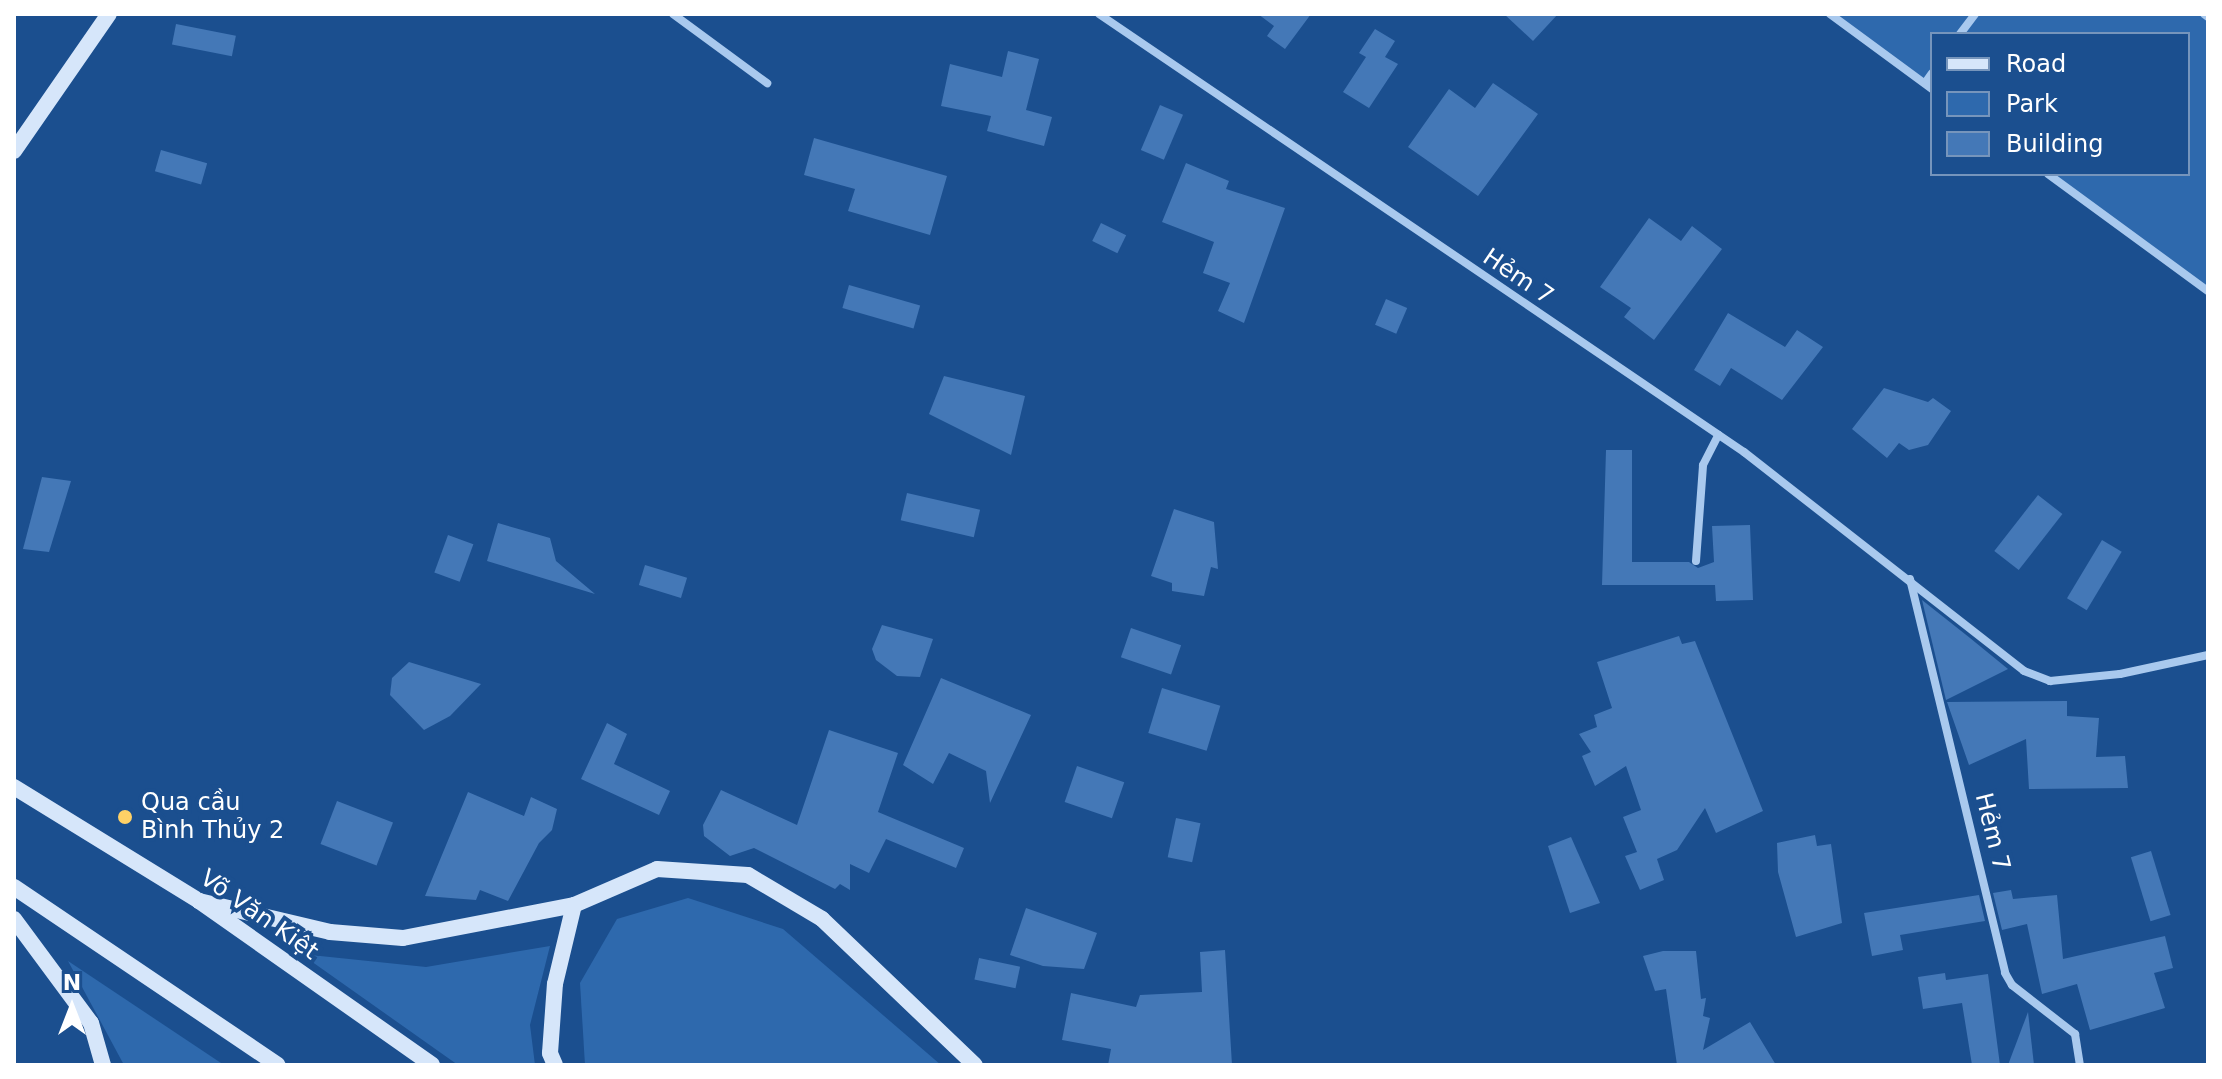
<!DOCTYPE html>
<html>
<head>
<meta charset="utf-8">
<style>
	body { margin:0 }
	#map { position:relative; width:2222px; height:1079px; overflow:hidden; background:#1b4f8f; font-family:"DejaVu Sans",sans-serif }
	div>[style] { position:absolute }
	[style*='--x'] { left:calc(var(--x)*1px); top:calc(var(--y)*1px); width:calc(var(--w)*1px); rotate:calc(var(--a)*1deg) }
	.green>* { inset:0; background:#2e69ad }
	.building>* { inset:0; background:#4478b7; transform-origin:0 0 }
	.minor>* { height:8px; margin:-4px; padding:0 4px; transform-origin:4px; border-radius:4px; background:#a9c9ee }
	.secondary>* { height:16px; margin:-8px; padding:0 8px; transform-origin:8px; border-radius:8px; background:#d6e6fa }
	.dots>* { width:22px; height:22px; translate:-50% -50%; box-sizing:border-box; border:4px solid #1b4f8f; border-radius:50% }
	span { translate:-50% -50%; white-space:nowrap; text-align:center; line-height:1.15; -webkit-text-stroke:8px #1b4f8f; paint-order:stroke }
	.street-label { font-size:24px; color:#fff }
	.poi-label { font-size:24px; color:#fff }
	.left { translate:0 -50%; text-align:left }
	.frame { position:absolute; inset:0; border:16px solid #fff; pointer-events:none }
	.legend { position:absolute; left:1930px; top:32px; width:260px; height:144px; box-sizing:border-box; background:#1b4f8f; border:2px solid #7695bc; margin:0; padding:10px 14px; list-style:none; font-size:24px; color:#fff }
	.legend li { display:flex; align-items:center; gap:16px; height:40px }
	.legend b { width:40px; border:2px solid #7695bc }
	.north { position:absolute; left:32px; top:967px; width:80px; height:80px; -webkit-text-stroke:6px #1b4f8f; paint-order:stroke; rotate:0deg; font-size:22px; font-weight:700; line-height:32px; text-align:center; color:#fff }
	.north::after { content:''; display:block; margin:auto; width:28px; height:36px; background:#fff; clip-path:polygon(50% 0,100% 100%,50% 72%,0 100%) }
</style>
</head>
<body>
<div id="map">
	<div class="green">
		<div style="clip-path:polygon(1825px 14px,2208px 14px,2208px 291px,2049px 174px,2188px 174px,2188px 34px,1932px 34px,1932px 88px)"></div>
		<div style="clip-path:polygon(688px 898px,783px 929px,941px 1065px,585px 1065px,580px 983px,617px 919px)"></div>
		<div style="clip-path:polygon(550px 946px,530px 1025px,535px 1065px,458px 1065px,301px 954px,426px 967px)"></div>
		<div style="clip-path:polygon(68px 961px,224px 1065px,124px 1065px)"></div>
	</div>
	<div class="building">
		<div style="clip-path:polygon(1258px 14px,1311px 14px,1285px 49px,1267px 36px,1274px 26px)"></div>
		<div style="clip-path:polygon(1504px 14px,1558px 14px,1533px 41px)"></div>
		<div style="left:176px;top:24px;width:61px;height:21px;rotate:11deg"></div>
		<div style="clip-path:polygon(1375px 29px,1395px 41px,1385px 57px,1398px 64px,1369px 108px,1343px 92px,1366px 57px,1359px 53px)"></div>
		<div style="clip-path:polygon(1008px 51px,1039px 59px,1026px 110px,1052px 117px,1044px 146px,987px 131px,991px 116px,941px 106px,950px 64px,1002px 77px)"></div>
		<div style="clip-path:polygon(1493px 83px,1538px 114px,1478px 196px,1408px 147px,1449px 89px,1475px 108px)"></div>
		<div style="left:1160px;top:105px;width:25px;height:49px;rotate:23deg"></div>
		<div style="clip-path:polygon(814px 138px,947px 176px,930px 235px,848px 211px,855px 189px,804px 175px)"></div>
		<div style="left:161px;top:150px;width:48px;height:22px;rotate:16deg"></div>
		<div style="clip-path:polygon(1186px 163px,1229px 181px,1226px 189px,1285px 208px,1244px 323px,1218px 311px,1230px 283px,1203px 273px,1214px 242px,1162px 222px)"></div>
		<div style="clip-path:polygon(1649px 218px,1681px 241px,1692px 226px,1722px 249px,1654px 340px,1624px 317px,1631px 308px,1600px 287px)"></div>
		<div style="left:1101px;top:223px;width:28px;height:20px;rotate:26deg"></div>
		<div style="left:849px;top:285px;width:74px;height:24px;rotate:16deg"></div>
		<div style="left:1386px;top:299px;width:23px;height:28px;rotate:23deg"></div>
		<div style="clip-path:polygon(1728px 313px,1785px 347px,1797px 330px,1823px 347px,1782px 400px,1731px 368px,1720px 386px,1694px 370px)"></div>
		<div style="clip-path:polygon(944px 376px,1025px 396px,1011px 455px,929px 414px)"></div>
		<div style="clip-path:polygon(1884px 388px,1928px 402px,1933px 398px,1951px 411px,1928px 445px,1909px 450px,1899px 443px,1887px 458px,1852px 429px)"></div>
		<div style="clip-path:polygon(1606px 450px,1632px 450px,1632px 562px,1689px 562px,1698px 568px,1714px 562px,1712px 526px,1750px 525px,1753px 600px,1716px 601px,1715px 585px,1602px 585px)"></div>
		<div style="clip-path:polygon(42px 477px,71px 481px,49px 552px,23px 549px)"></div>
		<div style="left:907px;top:493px;width:75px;height:28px;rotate:13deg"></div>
		<div style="left:2038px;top:495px;width:31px;height:71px;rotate:38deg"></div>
		<div style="clip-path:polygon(1174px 509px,1214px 522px,1218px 569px,1211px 567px,1204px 596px,1172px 591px,1172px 583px,1151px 576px)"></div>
		<div style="clip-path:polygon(498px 523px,550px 538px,556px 561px,595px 594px,487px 561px)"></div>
		<div style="left:448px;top:535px;width:27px;height:40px;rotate:20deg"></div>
		<div style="left:2102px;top:540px;width:23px;height:68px;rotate:31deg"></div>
		<div style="left:645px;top:565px;width:44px;height:21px;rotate:17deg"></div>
		<div style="clip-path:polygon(1922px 600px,1970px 638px,2008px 669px,1946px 700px)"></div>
		<div style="clip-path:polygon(882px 625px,933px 639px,920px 677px,897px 676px,876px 660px,872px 649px)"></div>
		<div style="left:1131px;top:628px;width:53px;height:31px;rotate:19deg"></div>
		<div style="clip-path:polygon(1679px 636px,1682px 644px,1695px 641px,1763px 811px,1716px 833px,1705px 808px,1677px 850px,1657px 859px,1664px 880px,1640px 890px,1625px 856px,1637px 852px,1623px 817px,1641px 810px,1626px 766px,1595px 786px,1582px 756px,1591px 752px,1579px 734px,1597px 727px,1594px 715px,1612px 708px,1597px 662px)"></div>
		<div style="clip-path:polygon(409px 662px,481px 684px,450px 716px,424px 730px,390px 695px,392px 678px)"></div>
		<div style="clip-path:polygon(941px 678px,1031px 715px,990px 803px,986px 771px,949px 753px,933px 784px,903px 765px)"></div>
		<div style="left:1162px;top:688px;width:61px;height:47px;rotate:17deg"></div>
		<div style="clip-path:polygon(2067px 701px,2067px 716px,2099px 718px,2096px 757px,2125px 756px,2128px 788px,2029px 789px,2026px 739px,1969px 765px,1947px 702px)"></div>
		<div style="clip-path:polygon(607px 723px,627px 734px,614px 764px,670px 791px,659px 815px,581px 779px)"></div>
		<div style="clip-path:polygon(829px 730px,898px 753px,878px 812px,964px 848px,956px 868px,886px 839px,869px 873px,850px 864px,850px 890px,840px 884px,835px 889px,754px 848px,730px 856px,704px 836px,703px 825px,721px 790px,797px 825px)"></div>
		<div style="left:1077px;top:766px;width:50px;height:38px;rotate:19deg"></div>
		<div style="clip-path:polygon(468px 792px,524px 816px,531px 797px,557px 809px,552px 830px,539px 843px,508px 901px,480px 890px,476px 900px,425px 896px)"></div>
		<div style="left:337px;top:801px;width:60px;height:46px;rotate:21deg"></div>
		<div style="left:1176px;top:818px;width:25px;height:40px;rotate:12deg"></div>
		<div style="clip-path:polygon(1815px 835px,1817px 846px,1831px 844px,1842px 923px,1796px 937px,1778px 872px,1777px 843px)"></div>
		<div style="clip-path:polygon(1571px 837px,1600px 903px,1570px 913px,1548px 846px)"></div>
		<div style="left:2151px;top:851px;width:67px;height:21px;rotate:73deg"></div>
		<div style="clip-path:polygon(2011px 890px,2013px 899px,2057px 895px,2063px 959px,2165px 936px,2173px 968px,2154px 973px,2165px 1008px,2090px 1030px,2077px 984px,2042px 994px,2027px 924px,2002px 930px,1993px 893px)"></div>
		<div style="clip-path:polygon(1979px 895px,1985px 921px,1900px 935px,1903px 950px,1872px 956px,1864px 913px)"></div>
		<div style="clip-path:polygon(1026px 908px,1097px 933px,1084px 969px,1043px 966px,1010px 955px)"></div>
		<div style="clip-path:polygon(1225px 950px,1232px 1065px,1108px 1065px,1111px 1049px,1062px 1040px,1071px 993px,1136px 1007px,1140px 995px,1202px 992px,1200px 952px)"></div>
		<div style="clip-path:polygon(1663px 951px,1696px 951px,1701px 999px,1706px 998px,1703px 1016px,1710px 1018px,1703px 1050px,1750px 1022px,1776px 1065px,1677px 1065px,1666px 989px,1655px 991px,1643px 956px)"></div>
		<div style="left:979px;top:958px;width:42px;height:22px;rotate:12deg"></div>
		<div style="clip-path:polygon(1945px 973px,1946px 980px,1988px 974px,2000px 1065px,1972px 1065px,1962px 1003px,1923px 1009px,1918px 977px)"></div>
		<div style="clip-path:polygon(2028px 1012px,2034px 1065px,2008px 1065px)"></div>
	</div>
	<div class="minor">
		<div style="--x:673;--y:14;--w:117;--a:36.3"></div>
		<div style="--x:1099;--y:14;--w:780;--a:34.18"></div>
		<div style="--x:1744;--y:452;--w:355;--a:38"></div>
		<div style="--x:2024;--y:671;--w:28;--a:21"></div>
		<div style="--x:2050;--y:681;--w:70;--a:-5.7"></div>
		<div style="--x:2120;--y:674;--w:90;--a:-12.2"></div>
		<div style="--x:1830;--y:14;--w:127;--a:36.3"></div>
		<div style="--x:2204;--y:14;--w:5;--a:37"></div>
		<div style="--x:1960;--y:34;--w:25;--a:-53"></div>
		<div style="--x:1925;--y:83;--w:12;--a:-55"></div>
		<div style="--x:2048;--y:174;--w:198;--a:36.2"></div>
		<div style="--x:1696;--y:561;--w:96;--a:-85.8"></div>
		<div style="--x:1703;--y:465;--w:34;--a:-63"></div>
		<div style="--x:1910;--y:579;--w:405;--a:76.4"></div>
		<div style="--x:2005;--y:973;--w:14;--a:60"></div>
		<div style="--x:2012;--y:985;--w:80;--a:37.9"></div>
		<div style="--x:2075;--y:1034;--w:31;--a:81"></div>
	</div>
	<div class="secondary">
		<div style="--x:14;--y:151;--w:167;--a:-55.3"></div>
		<div style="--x:14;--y:787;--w:217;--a:31.6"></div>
		<div style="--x:199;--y:901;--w:285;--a:35.1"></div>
		<div style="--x:14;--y:887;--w:318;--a:34"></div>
		<div style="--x:199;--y:901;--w:135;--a:13.3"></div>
		<div style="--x:330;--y:932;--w:73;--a:4.7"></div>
		<div style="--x:403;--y:938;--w:174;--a:-10.9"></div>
		<div style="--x:574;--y:905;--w:90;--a:-23.4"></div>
		<div style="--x:657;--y:869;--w:91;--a:3.8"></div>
		<div style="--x:748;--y:875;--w:86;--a:30.7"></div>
		<div style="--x:822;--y:919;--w:211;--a:43.7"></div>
		<div style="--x:14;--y:919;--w:129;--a:53.5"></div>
		<div style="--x:91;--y:1023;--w:44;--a:74.1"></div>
		<div style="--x:555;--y:1065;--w:13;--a:-113"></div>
		<div style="--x:550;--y:1053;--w:69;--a:-85.9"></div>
		<div style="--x:555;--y:984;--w:81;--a:-76.5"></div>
	</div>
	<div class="dots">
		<div style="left:125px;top:817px;background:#ffd166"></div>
	</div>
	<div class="street-label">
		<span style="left:1518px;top:277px;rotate:34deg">Hẻm 7</span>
		<span style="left:1992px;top:832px;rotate:76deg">Hẻm 7</span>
		<span style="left:259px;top:915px;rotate:35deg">Võ Văn Kiệt</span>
	</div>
	<div class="poi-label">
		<span class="left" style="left:141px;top:817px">Qua cầu<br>Bình Thủy 2</span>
	</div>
	<div class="frame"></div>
	<ul class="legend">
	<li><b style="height:10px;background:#d6e6fa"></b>Road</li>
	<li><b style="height:22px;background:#2e69ad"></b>Park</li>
	<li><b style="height:22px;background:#4478b7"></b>Building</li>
	</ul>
	<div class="north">N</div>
</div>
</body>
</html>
